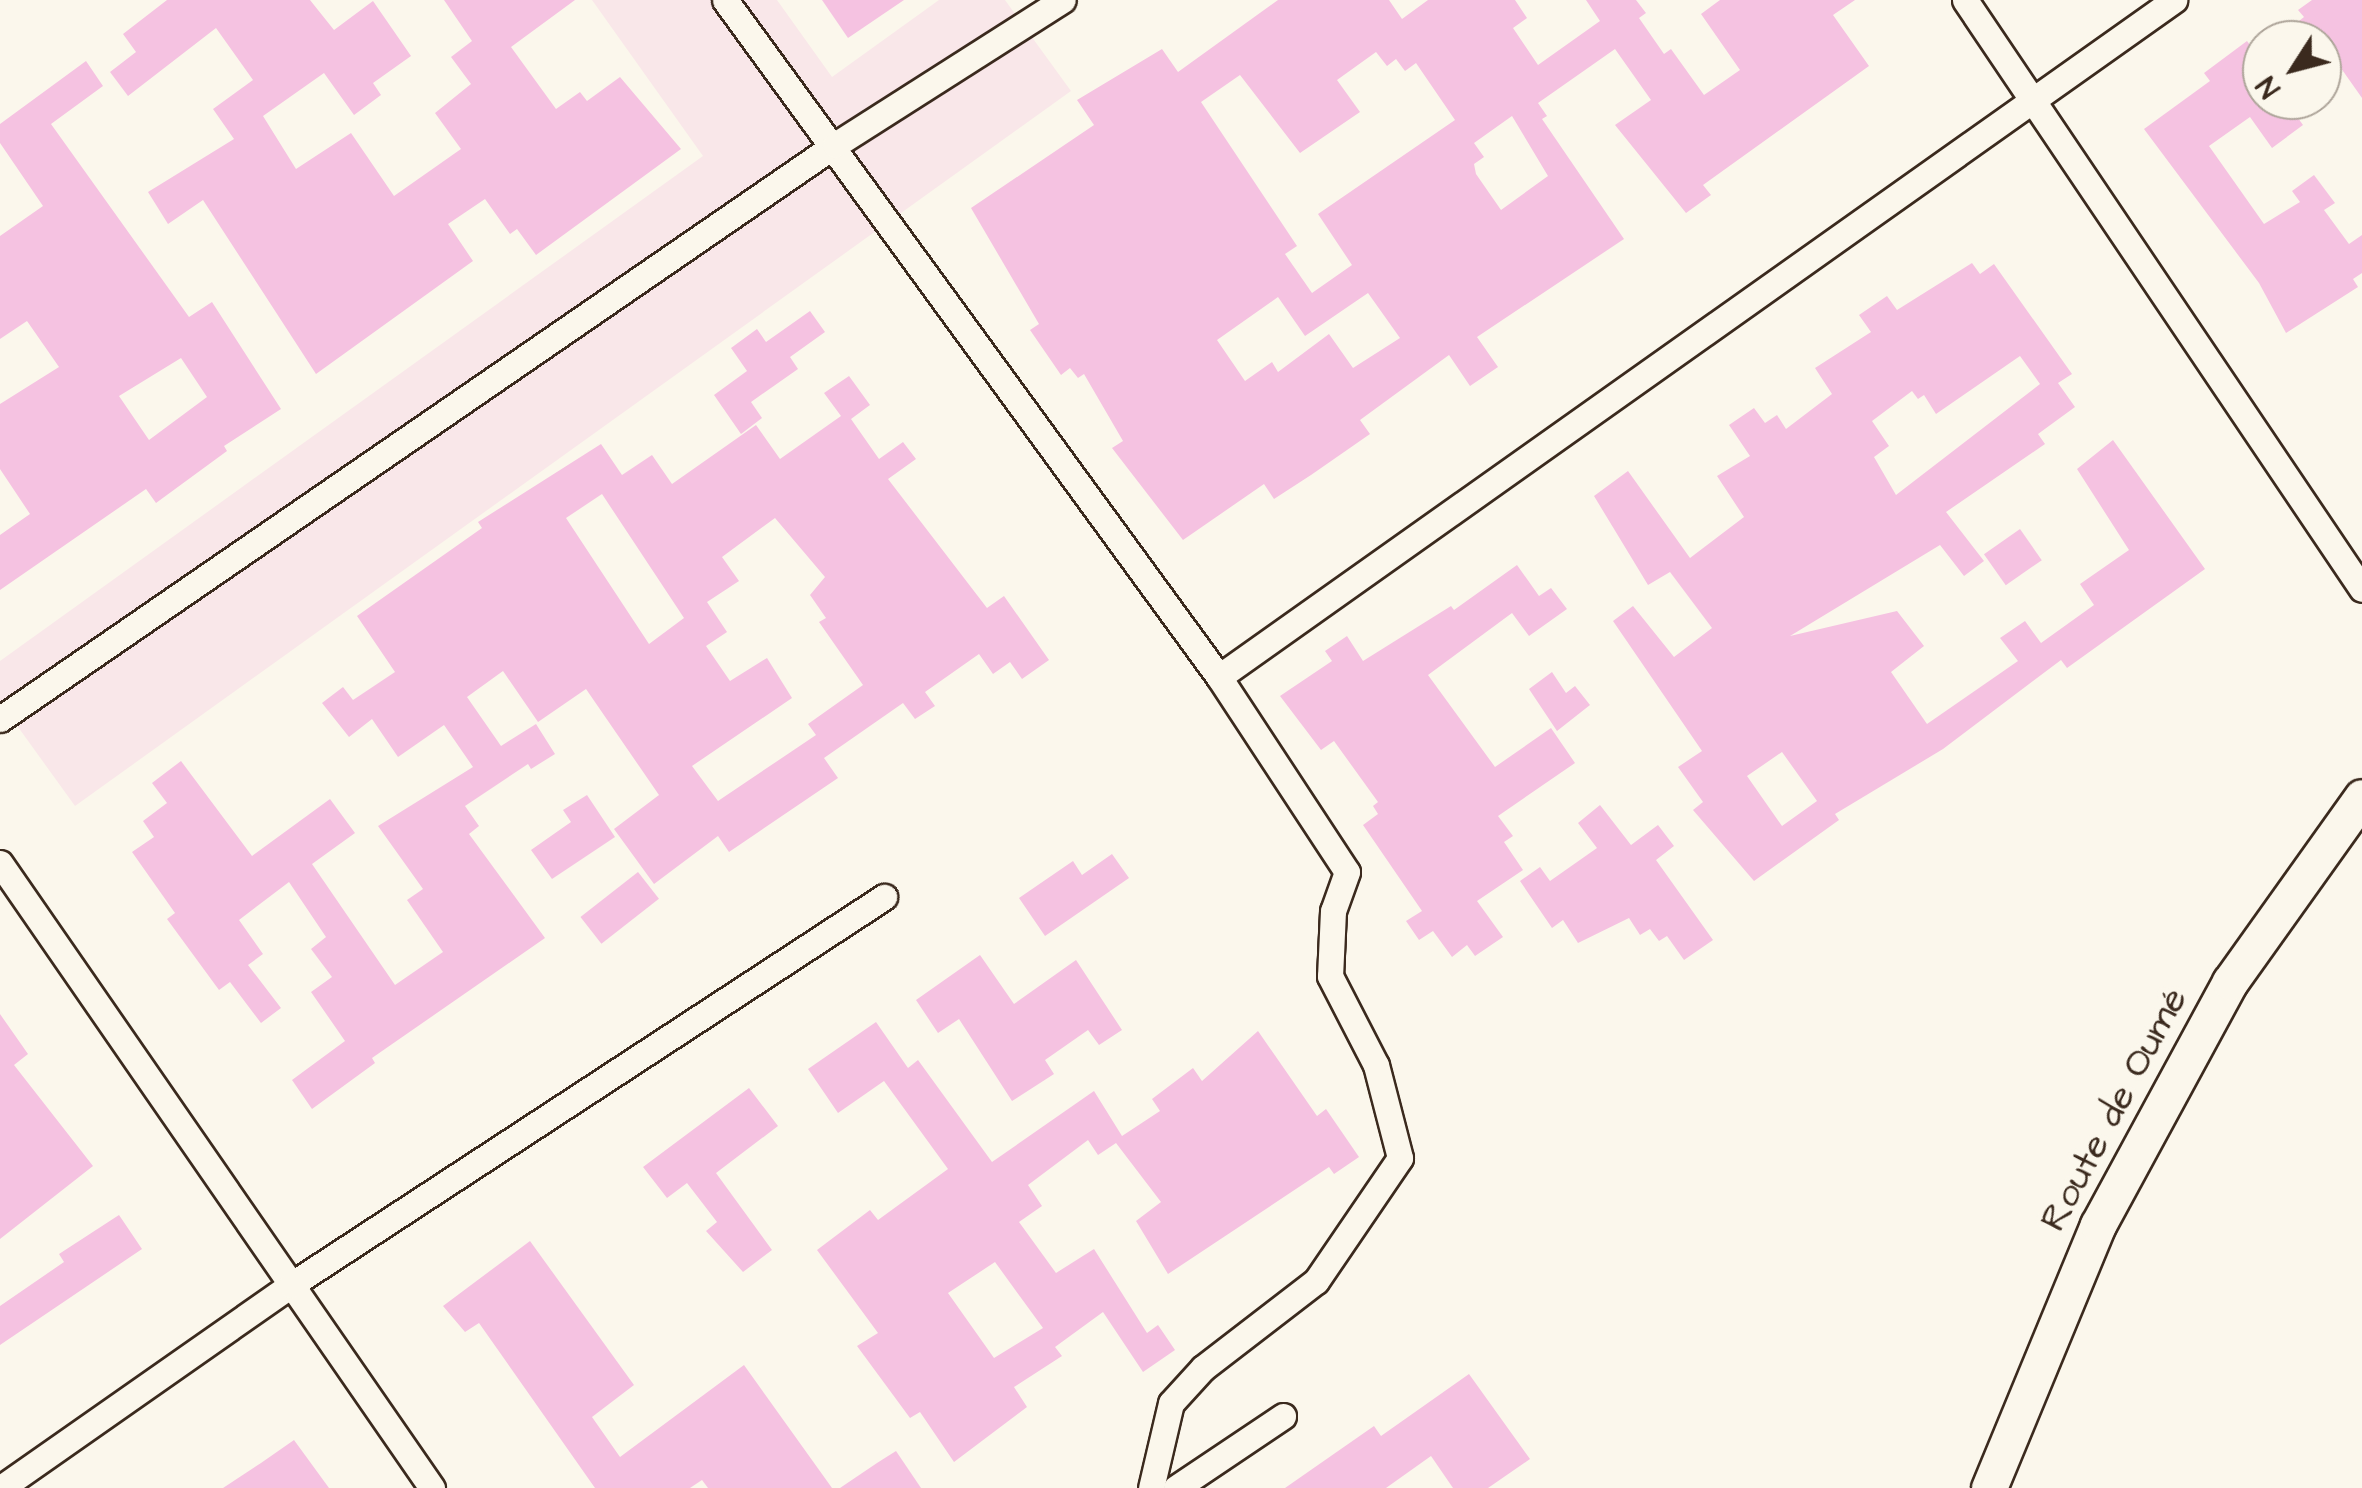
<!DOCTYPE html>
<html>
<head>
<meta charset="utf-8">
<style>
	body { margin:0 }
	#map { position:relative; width:2362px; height:1488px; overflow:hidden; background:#fbf7ec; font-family:"Architects Daughter",sans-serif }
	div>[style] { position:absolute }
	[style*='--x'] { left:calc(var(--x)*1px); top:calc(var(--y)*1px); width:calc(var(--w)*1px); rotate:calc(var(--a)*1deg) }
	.built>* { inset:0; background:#f9e7e9 }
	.building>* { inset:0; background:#f5c2e1; transform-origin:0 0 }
	.roads { filter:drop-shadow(2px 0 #3b2a1e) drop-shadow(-2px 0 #3b2a1e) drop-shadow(0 2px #3b2a1e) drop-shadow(0 -2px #3b2a1e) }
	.street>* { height:25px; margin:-12.5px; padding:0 12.5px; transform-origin:12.5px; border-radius:12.5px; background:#fbf7ec }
	.secondary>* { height:35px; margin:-17.5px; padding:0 17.5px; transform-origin:17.5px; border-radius:17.5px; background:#fbf7ec }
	span { translate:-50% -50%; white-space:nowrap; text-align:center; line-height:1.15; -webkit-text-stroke:10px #fbf7ec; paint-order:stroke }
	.street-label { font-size:38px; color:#3b2a1e }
	.north { position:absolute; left:2242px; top:20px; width:100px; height:100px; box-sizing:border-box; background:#fbf7ec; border:2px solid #aea59a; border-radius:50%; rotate:234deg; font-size:28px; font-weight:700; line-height:40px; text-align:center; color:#3b2a1e }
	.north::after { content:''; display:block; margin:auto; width:35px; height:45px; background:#3b2a1e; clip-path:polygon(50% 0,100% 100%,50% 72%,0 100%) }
</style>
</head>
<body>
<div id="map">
	<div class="built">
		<div style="clip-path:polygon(592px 0,777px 0,832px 77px,939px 0,1005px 0,1071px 91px,75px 806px,0 702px,0 661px,703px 156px)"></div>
	</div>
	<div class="building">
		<div style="clip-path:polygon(167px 0,310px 0,334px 30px,373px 1px,411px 56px,373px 83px,381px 95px,354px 115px,324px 73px,263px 116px,296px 169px,351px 133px,394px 196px,461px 149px,435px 113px,471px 84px,451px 57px,472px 41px,444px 0,575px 0,511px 47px,556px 109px,580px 92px,587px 101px,620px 77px,681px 149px,536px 255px,517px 229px,510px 234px,485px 199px,448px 224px,473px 261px,316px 374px,203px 200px,168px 224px,148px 192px,234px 139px,213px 109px,253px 80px,216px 28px,128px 96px,110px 72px,136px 52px,123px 34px)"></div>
		<div style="clip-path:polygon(822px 0,904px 0,848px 38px)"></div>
		<div style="clip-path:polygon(evenodd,1278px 0,1389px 0,1402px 19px,1428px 0,1515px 0,1527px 18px,1513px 28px,1538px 65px,1600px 21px,1586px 0,1636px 0,1646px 13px,1639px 18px,1664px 54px,1671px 49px,1704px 95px,1740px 70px,1701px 14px,1720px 0,1855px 0,1833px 15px,1869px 66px,1703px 185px,1711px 195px,1686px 213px,1615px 125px,1651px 100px,1615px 49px,1538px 103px,1547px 116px,1542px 119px,1624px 239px,1477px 337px,1498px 367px,1470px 386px,1449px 355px,1360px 420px,1370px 434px,1311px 475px,1274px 499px,1264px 484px,1183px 540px,1112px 448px,1123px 441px,1084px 374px,1078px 378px,1070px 368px,1061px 375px,1030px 330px,1039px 324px,971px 208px,1094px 125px,1077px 100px,1162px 49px,1178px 72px,1278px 0,1376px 52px,1387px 66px,1396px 59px,1405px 71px,1416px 63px,1455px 120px,1318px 214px,1352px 265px,1312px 293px,1285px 254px,1297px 246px,1201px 102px,1240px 75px,1300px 153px,1360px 112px,1337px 80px,1376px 52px,1278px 0,1512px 116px,1548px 176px,1501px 210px,1476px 174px,1474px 164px,1484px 157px,1474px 143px,1512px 116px,1278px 0,1368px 293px,1400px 338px,1353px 368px,1329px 334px,1278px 372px,1272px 362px,1245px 381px,1217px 340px,1278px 297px,1305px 336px,1368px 293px)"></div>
		<div style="clip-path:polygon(2312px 0,2362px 0,2362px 98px,2331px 54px,2322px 61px,2322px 40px,2313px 40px,2299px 21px,2304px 17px,2298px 10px)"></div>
		<div style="clip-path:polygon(2247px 41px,2262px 61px,2262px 100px,2285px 100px,2303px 125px,2272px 148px,2250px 117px,2209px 146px,2264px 224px,2300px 202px,2292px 191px,2314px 175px,2335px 203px,2324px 210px,2349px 244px,2362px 235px,2362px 273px,2353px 279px,2358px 287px,2286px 333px,2259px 283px,2144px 129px,2210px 81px,2204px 73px)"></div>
		<div style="clip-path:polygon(evenodd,86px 61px,103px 86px,51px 124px,189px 317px,212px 302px,281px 409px,224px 446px,227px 451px,156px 503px,146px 489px,0 590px,0 535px,30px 514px,0 469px,0 404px,59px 367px,27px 321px,0 339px,0 236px,43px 206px,0 143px,0 124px,86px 61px,181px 358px,207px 397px,149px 440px,119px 396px,181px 358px)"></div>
		<div style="clip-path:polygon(evenodd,1972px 263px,1980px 274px,1994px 264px,2072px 374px,2058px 383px,2075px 407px,2038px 434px,2045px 444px,1946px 512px,1984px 561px,1964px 576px,1940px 545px,1790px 636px,1897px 611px,1924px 646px,1891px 672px,1927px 724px,2018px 661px,2000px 638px,2025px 621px,2041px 643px,2094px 605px,2080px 584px,2129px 550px,2077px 469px,2113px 440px,2205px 569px,2067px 668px,2061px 660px,1943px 749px,1835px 814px,1839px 820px,1754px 881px,1693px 810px,1703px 802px,1678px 767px,1702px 751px,1613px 621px,1633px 606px,1674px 657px,1712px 628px,1670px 572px,1648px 585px,1594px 496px,1628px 471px,1690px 558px,1744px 517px,1717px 476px,1750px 456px,1729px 425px,1754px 408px,1765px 423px,1777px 415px,1786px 429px,1832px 394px,1815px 368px,1871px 332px,1859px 315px,1887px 296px,1897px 310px,1972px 263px,2020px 356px,2040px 384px,1896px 495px,1874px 457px,1889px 446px,1872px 421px,1912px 391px,1918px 399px,1924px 395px,1936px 414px,2020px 356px,1972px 263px,1782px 752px,1817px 801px,1782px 826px,1747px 776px,1782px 752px)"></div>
		<div style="clip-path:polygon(810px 311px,825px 332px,790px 357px,798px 369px,751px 402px,762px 418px,741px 434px,714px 395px,747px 371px,731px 348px,757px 329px,766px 342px)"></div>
		<div style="clip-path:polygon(evenodd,849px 376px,870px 405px,851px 419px,879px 459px,903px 442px,916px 459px,888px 479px,987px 608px,1004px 596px,1049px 660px,1022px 679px,1010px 662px,993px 674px,979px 654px,925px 692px,935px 706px,915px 719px,903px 703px,824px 758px,838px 778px,729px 852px,718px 836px,654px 884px,614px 829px,659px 795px,586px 689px,538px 722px,503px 671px,467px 697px,501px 746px,536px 724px,555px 754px,531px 769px,528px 764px,465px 806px,479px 826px,469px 834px,545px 938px,372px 1058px,375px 1063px,312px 1109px,292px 1080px,345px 1041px,311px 992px,332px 977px,311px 949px,326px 937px,289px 882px,239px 920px,263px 954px,248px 965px,281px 1008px,261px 1023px,230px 982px,219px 990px,167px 919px,175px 913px,132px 852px,154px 837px,143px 821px,167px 803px,152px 783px,181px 761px,252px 856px,330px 799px,355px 833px,312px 864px,395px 985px,443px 952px,407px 900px,423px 889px,378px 826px,473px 767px,444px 725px,398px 757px,372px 719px,349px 737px,322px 703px,343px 687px,353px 700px,395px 672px,357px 616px,482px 528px,478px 522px,601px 444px,622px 475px,652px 455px,672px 484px,756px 425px,780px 459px,841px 416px,824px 393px,849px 376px,602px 494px,684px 618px,649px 644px,566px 518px,602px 494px,849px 376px,775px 518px,825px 577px,810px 595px,826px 618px,819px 622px,863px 685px,808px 724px,816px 735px,718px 801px,692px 766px,792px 698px,767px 658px,730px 681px,706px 646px,727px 632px,707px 602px,739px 581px,722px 557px,775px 518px)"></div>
		<div style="left:2020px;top:529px;width:38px;height:44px;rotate:55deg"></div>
		<div style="clip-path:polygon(1517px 565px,1539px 596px,1551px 588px,1567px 609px,1529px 636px,1512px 613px,1428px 675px,1495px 767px,1551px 728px,1575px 763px,1498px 816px,1513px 836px,1504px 842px,1523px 870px,1477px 901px,1503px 937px,1475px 956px,1467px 945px,1452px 957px,1433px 931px,1419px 940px,1406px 921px,1422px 911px,1363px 825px,1378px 814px,1373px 806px,1378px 802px,1334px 741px,1321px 750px,1280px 696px,1332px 661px,1325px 651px,1347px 636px,1363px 661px,1451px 606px,1454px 610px)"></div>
		<div style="clip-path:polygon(1552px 672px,1566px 693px,1575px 686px,1590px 705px,1557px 731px,1529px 689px)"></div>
		<div style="clip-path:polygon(587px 795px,615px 837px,552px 879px,531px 850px,571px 822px,563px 810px)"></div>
		<div style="clip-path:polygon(1600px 805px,1631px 845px,1658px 825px,1674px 846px,1656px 860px,1713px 940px,1684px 960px,1667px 936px,1659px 941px,1650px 929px,1640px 935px,1629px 918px,1578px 943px,1563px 920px,1552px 928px,1520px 881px,1540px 867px,1550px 881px,1597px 848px,1578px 823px)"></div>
		<div style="clip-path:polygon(1112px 854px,1129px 878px,1045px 936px,1019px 898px,1073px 861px,1082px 875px)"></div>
		<div style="left:638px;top:872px;width:34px;height:73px;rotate:52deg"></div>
		<div style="clip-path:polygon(980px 955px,1014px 1004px,1076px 960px,1122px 1030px,1099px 1045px,1088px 1030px,1045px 1060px,1054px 1074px,1012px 1101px,959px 1019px,938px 1033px,916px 1000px)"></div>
		<div style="clip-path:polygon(0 1014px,28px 1054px,14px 1065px,93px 1166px,0 1239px)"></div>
		<div style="clip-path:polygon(evenodd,876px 1022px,908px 1068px,918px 1060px,992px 1162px,1094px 1091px,1122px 1136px,1160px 1111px,1152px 1099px,1193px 1068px,1202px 1081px,1258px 1031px,1317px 1116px,1326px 1109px,1359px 1157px,1334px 1174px,1329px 1167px,1168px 1274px,1136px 1221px,1161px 1202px,1116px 1143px,1098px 1155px,1088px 1140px,1028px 1185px,1042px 1206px,1019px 1222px,1056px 1273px,1094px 1249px,1147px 1333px,1158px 1325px,1175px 1350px,1143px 1372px,1103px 1312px,1055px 1347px,1062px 1356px,1014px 1387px,1027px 1407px,954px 1462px,920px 1412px,910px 1418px,857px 1346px,878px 1333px,817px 1250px,870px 1210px,878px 1220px,948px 1169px,884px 1081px,838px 1113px,808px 1069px,876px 1022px,995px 1262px,1043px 1328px,994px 1358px,948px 1293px,995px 1262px)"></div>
		<div style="clip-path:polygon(749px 1088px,778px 1126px,716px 1173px,772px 1250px,743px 1272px,706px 1231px,717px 1222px,687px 1183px,667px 1198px,643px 1167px)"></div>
		<div style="clip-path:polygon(119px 1215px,142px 1249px,0 1345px,0 1306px,64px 1262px,59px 1254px)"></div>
		<div style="clip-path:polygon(530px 1241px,634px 1385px,592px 1417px,620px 1457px,744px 1365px,832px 1488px,708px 1488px,702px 1480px,690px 1488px,595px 1488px,479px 1323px,465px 1332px,443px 1306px)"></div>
		<div style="clip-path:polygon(1469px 1374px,1530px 1459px,1488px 1488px,1453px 1488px,1431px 1456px,1386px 1488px,1285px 1488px,1374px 1426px,1381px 1436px)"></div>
		<div style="clip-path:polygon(294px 1440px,329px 1488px,223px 1488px,261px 1463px)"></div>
		<div style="clip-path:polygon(896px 1451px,921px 1488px,840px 1488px,877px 1463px)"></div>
	</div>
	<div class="roads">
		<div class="street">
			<div style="--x:725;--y:0;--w:838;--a:53.88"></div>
			<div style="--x:1219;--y:677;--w:233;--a:56.7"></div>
			<div style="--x:1347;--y:872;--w:41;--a:109.7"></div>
			<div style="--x:1333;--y:911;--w:65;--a:92.6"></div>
			<div style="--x:1330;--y:976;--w:100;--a:62.7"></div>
			<div style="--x:1376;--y:1065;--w:96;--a:75.5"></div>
			<div style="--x:1400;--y:1158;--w:149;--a:124.3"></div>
			<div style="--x:1316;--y:1281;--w:143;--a:142.4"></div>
			<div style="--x:1203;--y:1368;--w:47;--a:132.4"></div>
			<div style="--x:1171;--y:1403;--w:87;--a:103.2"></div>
			<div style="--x:1965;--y:0;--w:710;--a:56.02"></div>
			<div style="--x:1219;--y:677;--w:1171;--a:-35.33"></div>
			<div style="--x:0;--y:719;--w:1013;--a:-34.51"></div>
			<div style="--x:835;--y:145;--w:270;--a:-32.5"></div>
			<div style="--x:0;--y:863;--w:760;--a:55.35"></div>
			<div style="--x:1;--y:1488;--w:354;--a:-35"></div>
			<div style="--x:291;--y:1285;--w:709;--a:-33.2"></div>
			<div style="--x:1176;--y:1488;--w:129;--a:-33.9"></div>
		</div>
		<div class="secondary">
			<div style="--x:1989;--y:1488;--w:285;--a:-67.5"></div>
			<div style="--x:2098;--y:1225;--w:277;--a:-61.5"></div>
			<div style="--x:2230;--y:982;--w:227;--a:-54.5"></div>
		</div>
	</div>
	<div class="street-label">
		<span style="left:2115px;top:1110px;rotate:-62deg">Route de Oumé</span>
	</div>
	<div class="north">N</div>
</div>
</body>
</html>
